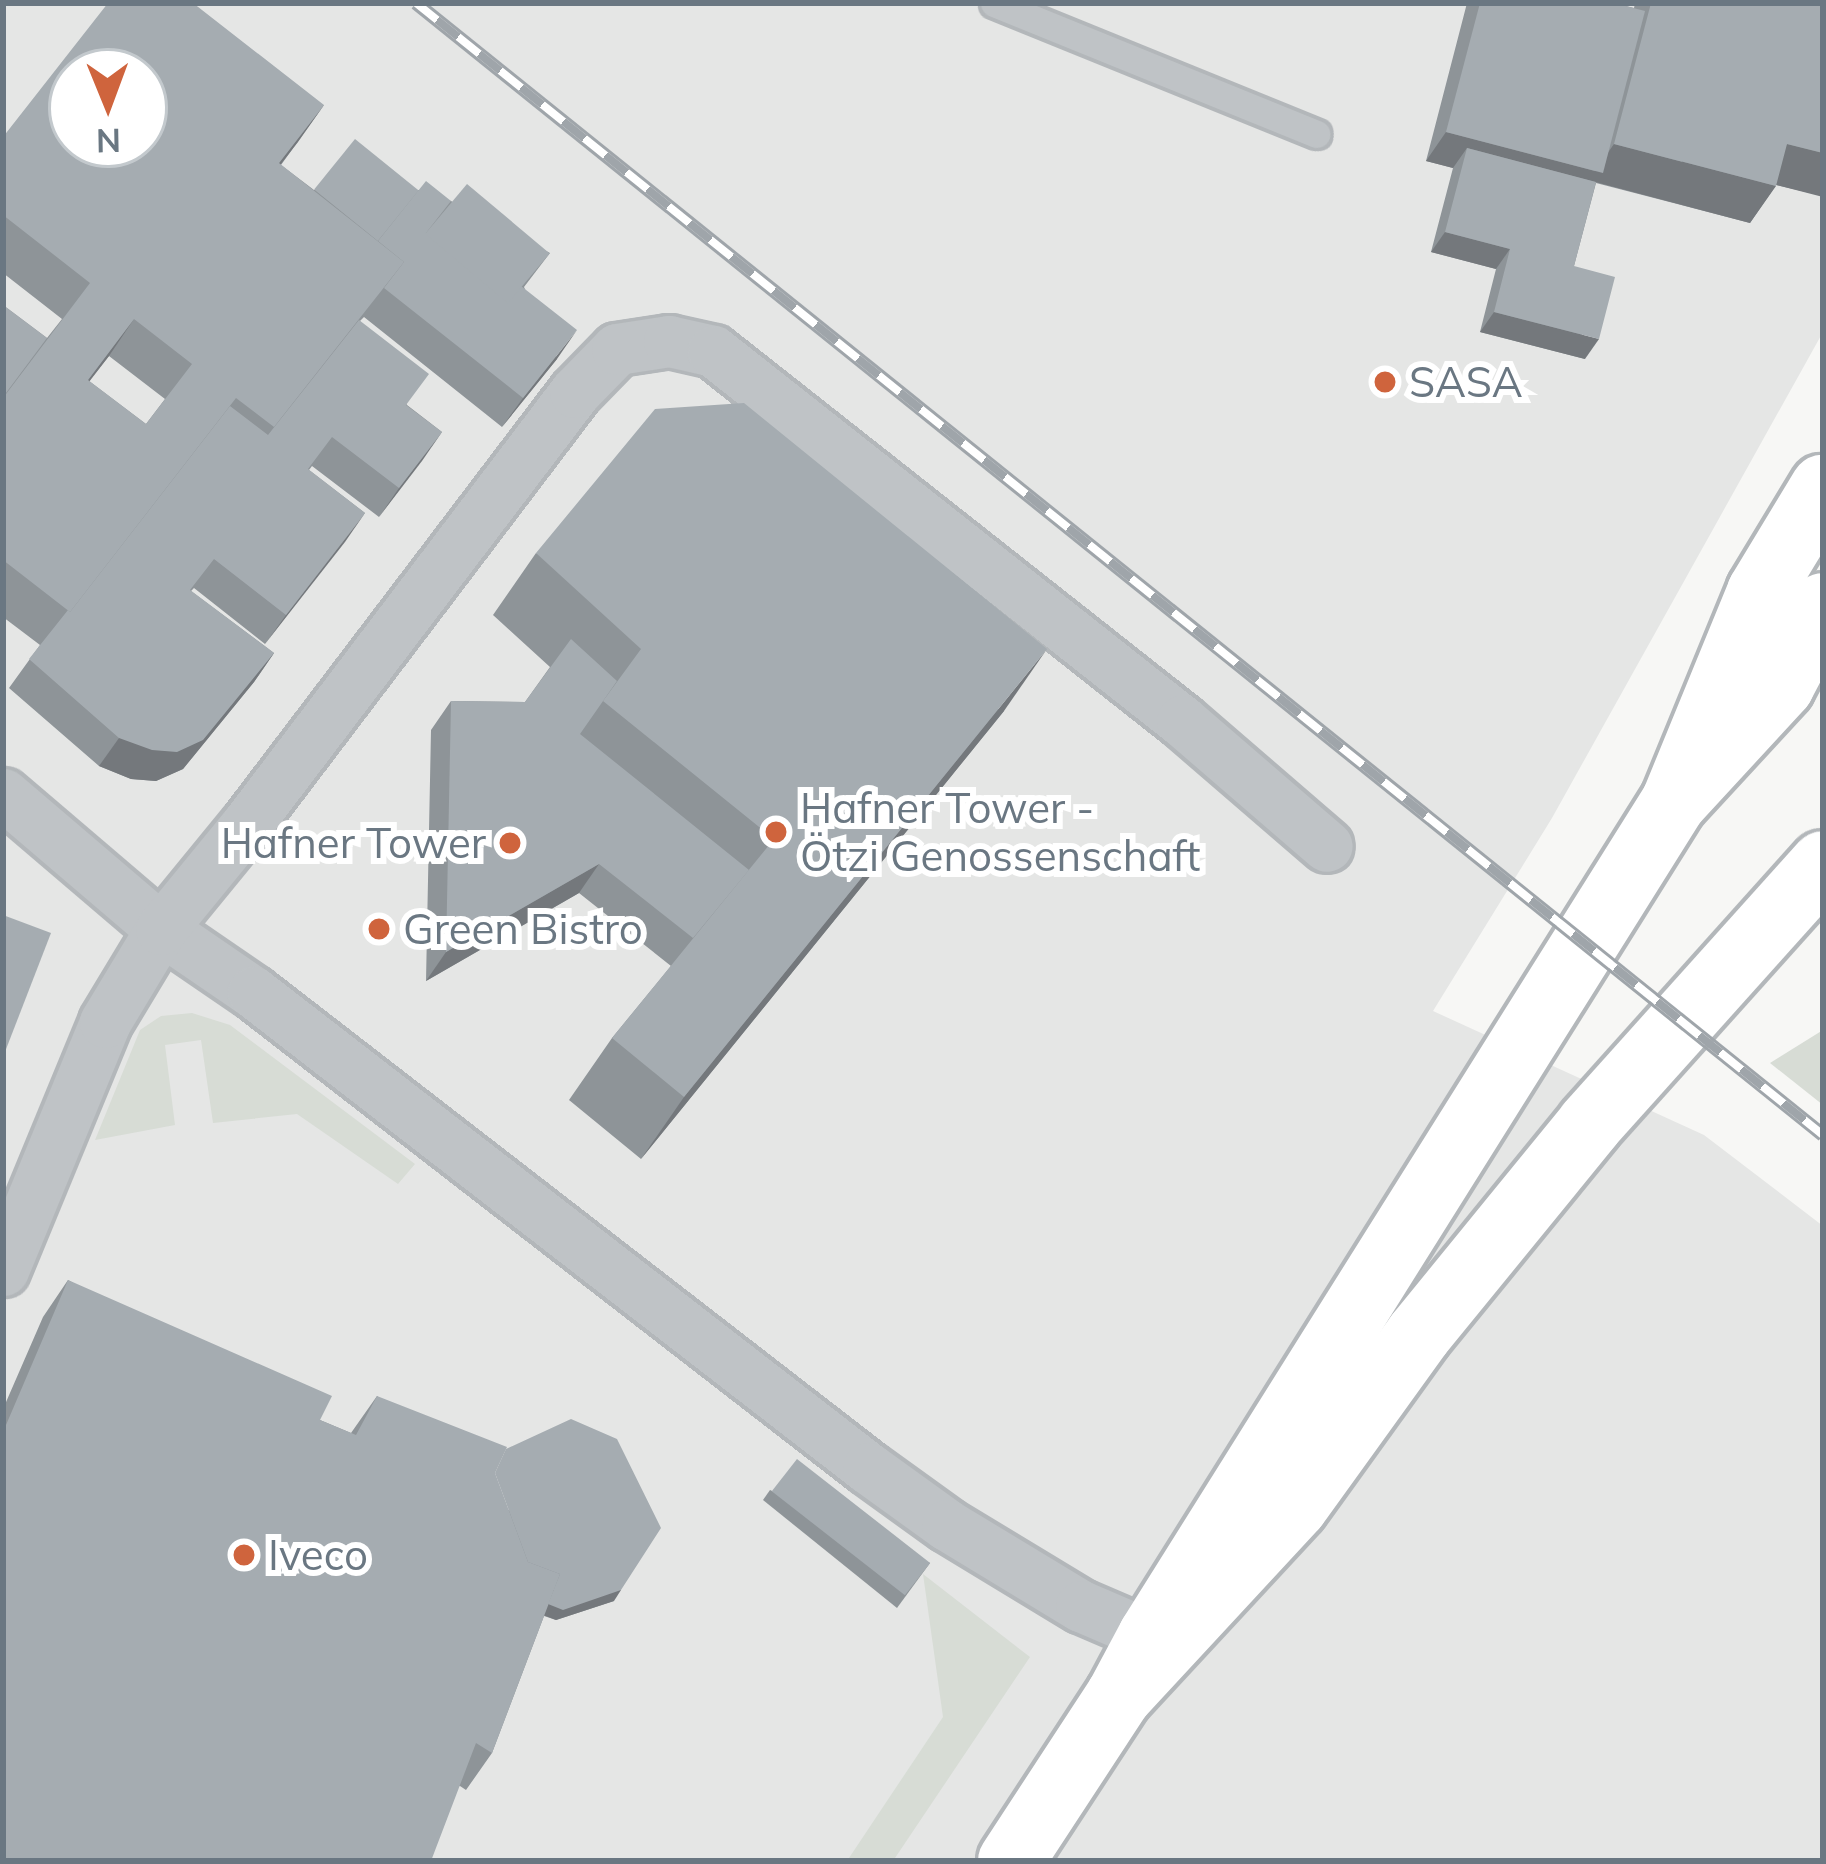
<!DOCTYPE html>
<html>
<head>
<meta charset="utf-8">
<style>
	body { margin:0 }
	#map { position:relative; width:1826px; height:1864px; overflow:hidden; background:#f7f7f5; font-family:Mulish,sans-serif }
	div>[style] { position:absolute }
	[style*='--x'] { left:calc(var(--x)*1px); top:calc(var(--y)*1px); width:calc(var(--w)*1px); rotate:calc(var(--a)*1deg) }
	.built>* { inset:0; background:#e5e6e5 }
	.green>* { inset:0; background:#d7dcd5 }
	.roads { filter:drop-shadow(3px 0 #b3b7ba) drop-shadow(-3px 0 #b3b7ba) drop-shadow(0 3px #b3b7ba) drop-shadow(0 -3px #b3b7ba) }
	.service>* { height:27px; margin:-13.5px; padding:0 13.5px; transform-origin:13.5px; border-radius:13.5px; background:#bfc3c6 }
	.minor>* { height:51px; margin:-25.5px; padding:0 25.5px; transform-origin:25.5px; border-radius:25.5px; background:#bfc3c6 }
	.primary>* { height:66px; margin:-33px; padding:0 33px; transform-origin:33px; border-radius:33px; background:#fff }
	.trunk>* { height:66px; margin:-33px; padding:0 33px; transform-origin:33px; border-radius:33px; background:#fff }
	.motorway>* { height:66px; margin:-33px; padding:0 33px; transform-origin:33px; border-radius:33px; background:#fff }
	.rail>* { height:14px; margin-top:-7px; transform-origin:0; background:repeating-linear-gradient(90deg,#fff 0 27px,#9fa5aa 0 54px); box-sizing:border-box; border-block:3px solid #9fa5aa }
	.wall>* { inset:0; background:#8e9498 }
	.shaded-wall>* { inset:0; background:#74787c }
	.building>* { inset:0; background:#a5acb1; transform-origin:0 0 }
	.dots>* { width:33px; height:33px; translate:-50% -50%; box-sizing:border-box; border:6px solid #fff; border-radius:50% }
	span { translate:-50% -50%; white-space:nowrap; text-align:center; line-height:1.15; -webkit-text-stroke:12px #fff; paint-order:stroke }
	.poi-label { font-size:42px; color:#6a7782 }
	.left { translate:0 -50%; text-align:left }
	.right { translate:-100% -50%; text-align:right }
	.frame { position:absolute; inset:0; border:6px solid #6a7782; pointer-events:none }
	.north { position:absolute; left:48px; top:48px; width:120px; height:120px; box-sizing:border-box; background:#fff; border:3px solid #c3c9cd; border-radius:50%; rotate:179deg; font-size:33px; font-weight:700; line-height:48px; text-align:center; color:#6a7782 }
	.north::after { content:''; display:block; margin:auto; width:42px; height:54px; background:#cf643d; clip-path:polygon(50% 0,100% 100%,50% 72%,0 100%) }
</style>
</head>
<body>
<div id="map">
	<div class="built">
		<div style="clip-path:polygon(evenodd,3px 3px,1823px 3px,1823px 332px,1552px 818px,1433px 1011px,1704px 1135px,1823px 1226px,1823px 1861px,3px 1861px,3px 3px,72px 72px,144px 72px,144px 144px,72px 144px,72px 72px)"></div>
	</div>
	<div class="green">
		<div style="clip-path:polygon(192px 1013px,230px 1025px,415px 1164px,398px 1184px,297px 1114px,213px 1123px,201px 1040px,165px 1045px,175px 1125px,95px 1140px,140px 1030px,161px 1016px)"></div>
		<div style="clip-path:polygon(1823px 1030px,1823px 1105px,1770px 1063px)"></div>
		<div style="clip-path:polygon(923px 1574px,1030px 1657px,893px 1861px,847px 1861px,943px 1717px)"></div>
	</div>
	<div class="roads">
		<div class="service">
			<div style="--x:994;--y:3;--w:348;--a:22.1"></div>
		</div>
		<div class="minor">
			<div style="--x:3;--y:794;--w:208;--a:40.5"></div>
			<div style="--x:161;--y:929;--w:112;--a:34.4"></div>
			<div style="--x:253;--y:992;--w:778;--a:37.74"></div>
			<div style="--x:868;--y:1468;--w:97;--a:35.8"></div>
			<div style="--x:947;--y:1525;--w:157;--a:31.2"></div>
			<div style="--x:1081;--y:1606;--w:76;--a:23.2"></div>
			<div style="--x:3;--y:1270;--w:268;--a:-67.6"></div>
			<div style="--x:105;--y:1022;--w:109;--a:-58.9"></div>
			<div style="--x:161;--y:929;--w:136;--a:-50.7"></div>
			<div style="--x:247;--y:824;--w:542;--a:-52.79"></div>
			<div style="--x:575;--y:392;--w:60;--a:-45.7"></div>
			<div style="--x:617;--y:349;--w:53;--a:-8.7"></div>
			<div style="--x:669;--y:341;--w:45;--a:12.8"></div>
			<div style="--x:713;--y:351;--w:597;--a:38.27"></div>
			<div style="--x:1182;--y:721;--w:191;--a:40.8"></div>
		</div>
		<div class="primary">
			<div style="--x:1011;--y:1861;--w:197;--a:-56.8"></div>
			<div style="--x:1119;--y:1696;--w:68;--a:-61.9"></div>
			<div style="--x:1151;--y:1636;--w:984;--a:-57.91"></div>
			<div style="--x:1674;--y:802;--w:227;--a:-67.7"></div>
			<div style="--x:1760;--y:592;--w:122;--a:-58.8"></div>
		</div>
		<div class="trunk">
			<div style="--x:1674;--y:802;--w:158;--a:-47.3"></div>
			<div style="--x:1781;--y:686;--w:90;--a:-62.3"></div>
		</div>
		<div class="motorway">
			<div style="--x:1119;--y:1696;--w:259;--a:-47.2"></div>
			<div style="--x:1295;--y:1506;--w:212;--a:-54.2"></div>
			<div style="--x:1419;--y:1334;--w:271;--a:-50.8"></div>
			<div style="--x:1590;--y:1124;--w:349;--a:-48.1"></div>
		</div>
	</div>
	<div class="rail">
		<div style="--x:416;--y:3;--w:1806;--a:38.82"></div>
	</div>
	<div class="wall">
		<div style="clip-path:polygon(1467px 3px,1614px 3px,1634px 8px,1635px 3px,1823px 3px,1823px 196px,1776px 185px,1750px 223px,1596px 183px,1574px 266px,1585px 359px,1480px 332px,1496px 269px,1431px 252px,1453px 168px,1426px 161px)"></div>
		<div style="clip-path:polygon(evenodd,324px 105px,281px 165px,314px 190px,419px 190px,451px 201px,550px 253px,524px 287px,557px 359px,502px 427px,364px 317px,360px 321px,407px 405px,442px 432px,379px 517px,312px 466px,309px 470px,365px 513px,265px 644px,194px 588px,191px 591px,274px 653px,254px 682px,183px 769px,156px 781px,131px 779px,99px 766px,9px 688px,40px 645px,3px 617px,3px 305px,47px 338px,62px 319px,3px 273px,3px 137px,324px 105px,109px 356px,165px 399px,146px 424px,89px 381px,109px 356px)"></div>
		<div style="clip-path:polygon(536px 553px,1004px 711px,641px 1159px,569px 1100px,612px 1038px,671px 966px,579px 893px,426px 981px,431px 730px,451px 701px,525px 702px,550px 667px,493px 615px)"></div>
		<div style="clip-path:polygon(68px 1280px,320px 1420px,351px 1433px,377px 1396px,614px 1601px,556px 1620px,544px 1616px,492px 1753px,466px 1790px,460px 1786px,3px 1861px,3px 1409px,43px 1317px)"></div>
		<div style="clip-path:polygon(770px 1490px,930px 1563px,897px 1608px,763px 1500px)"></div>
	</div>
	<div class="shaded-wall">
		<div style="clip-path:polygon(324px 105px,298px 142px,253px 200px,279px 163px)"></div>
		<div style="clip-path:polygon(1446px 132px,1595px 171px,1614px 144px,1776px 186px,1750px 223px,1467px 148px,1453px 168px,1426px 161px)"></div>
		<div style="clip-path:polygon(1787px 144px,1823px 153px,1823px 197px,1761px 181px)"></div>
		<div style="clip-path:polygon(1445px 232px,1510px 249px,1496px 269px,1431px 252px)"></div>
		<div style="clip-path:polygon(1494px 312px,1599px 339px,1585px 359px,1480px 332px)"></div>
		<div style="clip-path:polygon(134px 319px,109px 356px,62px 417px,88px 380px)"></div>
		<div style="clip-path:polygon(577px 330px,557px 359px,502px 427px,523px 398px)"></div>
		<div style="clip-path:polygon(442px 432px,422px 461px,379px 517px,399px 488px)"></div>
		<div style="clip-path:polygon(365px 513px,345px 542px,265px 644px,286px 615px)"></div>
		<div style="clip-path:polygon(1047px 649px,1004px 711px,641px 1159px,684px 1097px)"></div>
		<div style="clip-path:polygon(274px 653px,254px 682px,183px 769px,156px 781px,131px 779px,99px 766px,119px 738px)"></div>
		<div style="clip-path:polygon(599px 864px,579px 893px,426px 981px,446px 952px)"></div>
		<div style="clip-path:polygon(509px 1589px,621px 1590px,614px 1601px,556px 1620px,502px 1599px)"></div>
	</div>
	<div class="building">
		<div style="clip-path:polygon(evenodd,108px 3px,193px 3px,324px 105px,279px 163px,404px 262px,274px 427px,236px 398px,70px 612px,3px 560px,3px 398px,90px 283px,3px 215px,3px 137px,108px 3px,72px 72px,144px 72px,144px 144px,72px 144px,72px 72px,108px 3px,134px 319px,192px 364px,146px 424px,88px 380px,134px 319px)"></div>
		<div style="clip-path:polygon(1480px 3px,1614px 3px,1645px 11px,1603px 173px,1446px 132px)"></div>
		<div style="clip-path:polygon(1651px 3px,1823px 3px,1823px 153px,1787px 144px,1776px 186px,1614px 144px)"></div>
		<div style="left:355px;top:139px;width:82px;height:65px;rotate:39deg"></div>
		<div style="clip-path:polygon(1467px 148px,1596px 182px,1574px 266px,1615px 277px,1599px 339px,1494px 312px,1510px 249px,1445px 232px)"></div>
		<div style="clip-path:polygon(426px 181px,451px 201px,426px 233px,510px 299px,521px 286px,577px 330px,523px 398px,384px 288px,404px 262px,378px 241px)"></div>
		<div style="left:467px;top:184px;width:108px;height:65px;rotate:40deg"></div>
		<div style="clip-path:polygon(3px 305px,47px 338px,3px 397px)"></div>
		<div style="clip-path:polygon(359px 320px,429px 374px,406px 405px,442px 432px,399px 488px,332px 437px,308px 469px,365px 513px,286px 615px,214px 559px,190px 590px,274px 653px,203px 740px,177px 752px,152px 750px,119px 738px,29px 659px,68px 610px,70px 612px,230px 406px,268px 435px)"></div>
		<div style="clip-path:polygon(744px 403px,1047px 649px,684px 1097px,612px 1038px,774px 839px,603px 701px,641px 649px,536px 553px,655px 409px)"></div>
		<div style="clip-path:polygon(571px 639px,617px 681px,580px 734px,749px 870px,693px 938px,599px 864px,446px 952px,451px 701px,525px 702px)"></div>
		<div style="clip-path:polygon(3px 915px,51px 933px,3px 1057px)"></div>
		<div style="clip-path:polygon(68px 1280px,332px 1396px,320px 1420px,356px 1435px,377px 1396px,507px 1447px,495px 1473px,528px 1562px,560px 1574px,492px 1753px,476px 1743px,431px 1861px,3px 1861px,3px 1432px)"></div>
		<div style="clip-path:polygon(571px 1419px,617px 1439px,661px 1528px,621px 1590px,563px 1610px,548px 1604px,560px 1574px,528px 1562px,495px 1473px,506px 1449px)"></div>
		<div style="left:797px;top:1459px;width:169px;height:41px;rotate:38deg"></div>
	</div>
	<div class="dots">
		<div style="left:1385px;top:382px;background:#cf643d"></div>
		<div style="left:776px;top:832px;background:#cf643d"></div>
		<div style="left:510px;top:843px;background:#cf643d"></div>
		<div style="left:379px;top:929px;background:#cf643d"></div>
		<div style="left:244px;top:1555px;background:#cf643d"></div>
	</div>
	<div class="poi-label">
		<span class="left" style="left:1409px;top:382px">SASA</span>
		<span class="left" style="left:800px;top:832px">Hafner Tower -<br>Ötzi Genossenschaft</span>
		<span class="right" style="left:486px;top:843px">Hafner Tower</span>
		<span class="left" style="left:403px;top:929px">Green Bistro</span>
		<span class="left" style="left:268px;top:1555px">Iveco</span>
	</div>
	<div class="frame"></div>
	<div class="north">N</div>
</div>
</body>
</html>
